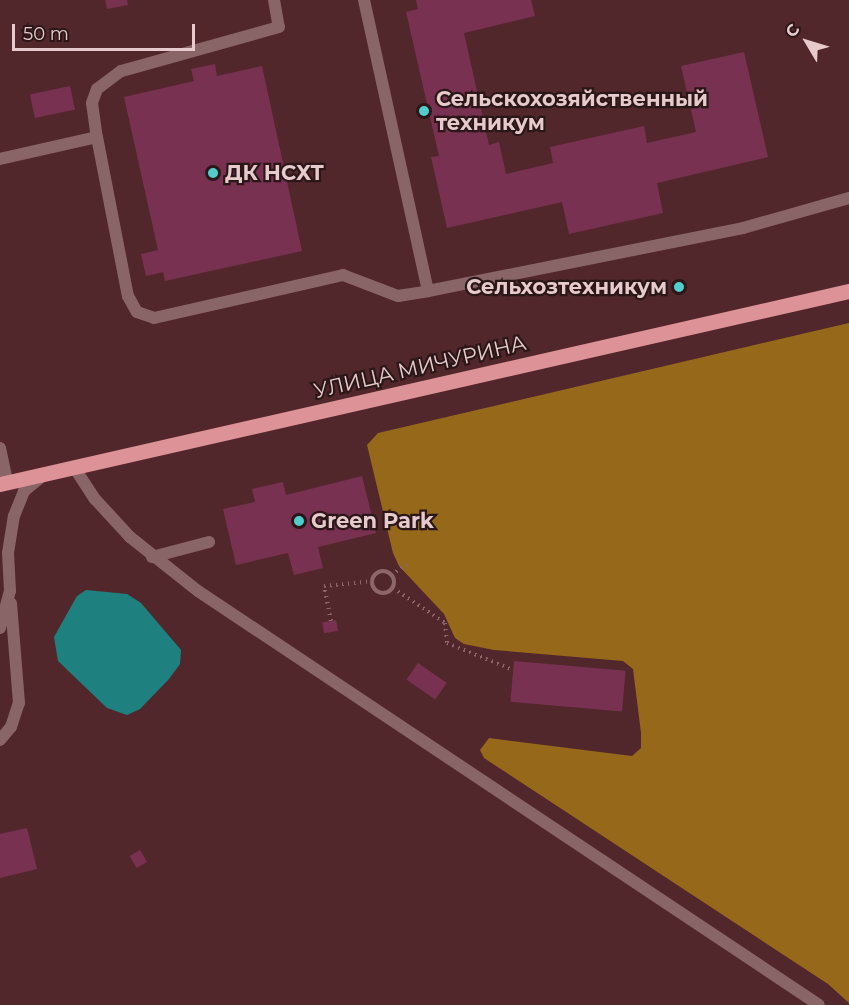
<!DOCTYPE html>
<html>
<head>
<meta charset="utf-8">
<style>
	body { margin:0 }
	#map { position:relative; width:849px; height:1005px; overflow:hidden; background:#52272b; font-family:Montserrat,sans-serif }
	div>[style] { position:absolute }
	[style*='--x'] { left:calc(var(--x)*1px); top:calc(var(--y)*1px); width:calc(var(--w)*1px); rotate:calc(var(--a)*1deg) }
	.forest>* { inset:0; background:#95681a }
	.water>* { inset:0; background:#1f8080 }
	.building>* { inset:0; background:#793151; transform-origin:0 0 }
	.path>* { height:4px; margin-top:-2px; transform-origin:0; background:repeating-linear-gradient(90deg,#8c6669 0 1.5px,transparent 0 6px) }
	.path>.ring { margin:-2px; padding:0; box-sizing:content-box; background:none; border:4px solid #8c6669; border-radius:50% }
	.lane>* { height:12px; margin:-6px; padding:0 6px; transform-origin:6px; border-radius:6px; background:#8a6567 }
	.street>* { height:12px; margin:-6px; padding:0 6px; transform-origin:6px; border-radius:6px; background:#8a6567 }
	.primary>* { height:15px; margin:-7.5px; padding:0 7.5px; transform-origin:7.5px; border-radius:7.5px; background:#dc9297 }
	.dots>* { width:16px; height:16px; translate:-50% -50%; box-sizing:border-box; border:3px solid #2b1718; border-radius:50% }
	span { translate:-50% -50%; white-space:nowrap; text-align:center; line-height:1.15; -webkit-text-stroke:4.5px #2b1718; paint-order:stroke }
	.poi-label { font-size:21px; color:#e7cacb; font-weight:700 }
	.left { translate:0 -50%; text-align:left }
	.right { translate:-100% -50%; text-align:right }
	.street-label { font-size:21px; color:#e7cacb }
	.north { position:absolute; left:777px; top:12px; width:60px; height:60px; -webkit-text-stroke:4px #2b1718; paint-order:stroke; rotate:308deg; font-size:16px; font-weight:700; line-height:24px; text-align:center; color:#e7cacb }
	.north::after { content:''; display:block; margin:auto; width:21px; height:27px; background:#e7cacb; clip-path:polygon(50% 0,100% 100%,50% 72%,0 100%) }
	.scale { position:absolute; left:12px; top:24px; width:183px; height:27px; box-sizing:border-box; border:3px solid #e7cacb; border-top:0; padding-left:8px; font-size:18px; line-height:21px; white-space:nowrap; color:#e7cacb; -webkit-text-stroke:4px #2b1718; paint-order:stroke }
</style>
</head>
<body>
<div id="map">
	<div class="forest">
		<div style="clip-path:polygon(849px 323px,849px 1003px,828px 984px,484px 758px,480px 750px,489px 738px,632px 756px,641px 748px,641px 733px,633px 669px,623px 661px,494px 650px,464px 644px,455px 638px,444px 614px,399px 566px,393px 553px,367px 445px,378px 433px)"></div>
	</div>
	<div class="water">
		<div style="clip-path:polygon(86px 590px,127px 594px,141px 603px,181px 650px,180px 664px,169px 679px,140px 709px,127px 715px,107px 708px,58px 661px,54px 637px,77px 596px)"></div>
	</div>
	<div class="building">
		<div style="clip-path:polygon(105px 0,127px 0,128px 5px,107px 9px)"></div>
		<div style="clip-path:polygon(416px 0,531px 0,535px 16px,464px 33px,489px 145px,499px 142px,506px 174px,553px 163px,550px 147px,644px 126px,647px 143px,696px 132px,681px 66px,744px 52px,768px 157px,657px 183px,663px 213px,569px 234px,562px 202px,447px 228px,431px 157px,439px 156px,406px 12px,418px 9px)"></div>
		<div style="clip-path:polygon(215px 64px,217px 76px,262px 66px,302px 251px,165px 281px,163px 272px,146px 276px,141px 254px,158px 250px,124px 97px,194px 81px,191px 69px)"></div>
		<div style="left:70px;top:86px;width:24px;height:41px;rotate:78deg"></div>
		<div style="clip-path:polygon(362px 476px,376px 533px,318px 547px,323px 568px,294px 575px,288px 553px,236px 565px,223px 509px,255px 502px,252px 489px,283px 482px,286px 495px)"></div>
		<div style="left:336px;top:620px;width:11px;height:14px;rotate:80deg"></div>
		<div style="left:514px;top:661px;width:112px;height:41px;rotate:5deg"></div>
		<div style="left:418px;top:663px;width:35px;height:20px;rotate:35deg"></div>
		<div style="clip-path:polygon(27px 828px,37px 869px,0 878px,0 834px)"></div>
		<div style="left:140px;top:850px;width:14px;height:12px;rotate:60deg"></div>
	</div>
	<div class="path">
		<div class="ring" style="left:372px;top:571px;width:18px;height:18px"></div>
		<div style="--x:391;--y:575;--w:20;--a:-33"></div>
		<div style="--x:393;--y:588;--w:63;--a:33.9"></div>
		<div style="--x:445;--y:623;--w:20;--a:84"></div>
		<div style="--x:447;--y:643;--w:71;--a:22.2"></div>
		<div style="--x:331;--y:621;--w:36;--a:-101"></div>
		<div style="--x:324;--y:586;--w:49;--a:-5.8"></div>
	</div>
	<div class="lane">
		<div style="--x:274;--y:0;--w:27;--a:80"></div>
		<div style="--x:279;--y:27;--w:164;--a:164.4"></div>
		<div style="--x:121;--y:71;--w:30;--a:143"></div>
		<div style="--x:97;--y:89;--w:15;--a:110"></div>
		<div style="--x:92;--y:103;--w:34;--a:82"></div>
		<div style="--x:97;--y:137;--w:162;--a:79"></div>
		<div style="--x:128;--y:296;--w:18;--a:61"></div>
		<div style="--x:137;--y:312;--w:18;--a:19"></div>
		<div style="--x:154;--y:318;--w:194;--a:-12.8"></div>
		<div style="--x:343;--y:275;--w:59;--a:20.9"></div>
		<div style="--x:398;--y:296;--w:30;--a:-9"></div>
		<div style="--x:428;--y:291;--w:321;--a:-11.3"></div>
		<div style="--x:743;--y:228;--w:110;--a:-15.8"></div>
		<div style="--x:364;--y:0;--w:298;--a:77.6"></div>
		<div style="--x:0;--y:159;--w:99;--a:-12.8"></div>
		<div style="--x:152;--y:557;--w:59;--a:-14.7"></div>
		<div style="--x:0;--y:628;--w:38;--a:-75"></div>
		<div style="--x:10;--y:591;--w:38;--a:-93"></div>
		<div style="--x:8;--y:553;--w:37;--a:-81"></div>
		<div style="--x:14;--y:516;--w:27;--a:-68"></div>
		<div style="--x:24;--y:491;--w:22;--a:-39"></div>
		<div style="--x:0;--y:740;--w:17;--a:-50"></div>
		<div style="--x:11;--y:727;--w:25;--a:-72"></div>
		<div style="--x:19;--y:703;--w:100;--a:-94.6"></div>
	</div>
	<div class="street">
		<div style="--x:0;--y:448;--w:35;--a:78"></div>
		<div style="--x:74;--y:467;--w:38;--a:57"></div>
		<div style="--x:95;--y:499;--w:52;--a:47.4"></div>
		<div style="--x:130;--y:537;--w:87;--a:38.5"></div>
		<div style="--x:198;--y:591;--w:746;--a:33.69"></div>
	</div>
	<div class="primary">
		<div style="--x:0;--y:484;--w:871;--a:-12.81"></div>
	</div>
	<div class="dots">
		<div style="left:424px;top:111px;background:#52cdcd"></div>
		<div style="left:213px;top:173px;background:#52cdcd"></div>
		<div style="left:679px;top:287px;background:#52cdcd"></div>
		<div style="left:299px;top:521px;background:#52cdcd"></div>
	</div>
	<div class="poi-label">
		<span class="left" style="left:436px;top:111px">Сельскохозяйственный<br>техникум</span>
		<span class="left" style="left:225px;top:173px">ДК НСХТ</span>
		<span class="right" style="left:667px;top:287px">Сельхозтехникум</span>
		<span class="left" style="left:311px;top:521px">Green Park</span>
	</div>
	<div class="street-label">
		<span style="left:420px;top:367px;rotate:-13deg">УЛИЦА МИЧУРИНА</span>
	</div>
	<div class="north">С</div>
	<div class="scale">50 m</div>
</div>
</body>
</html>
